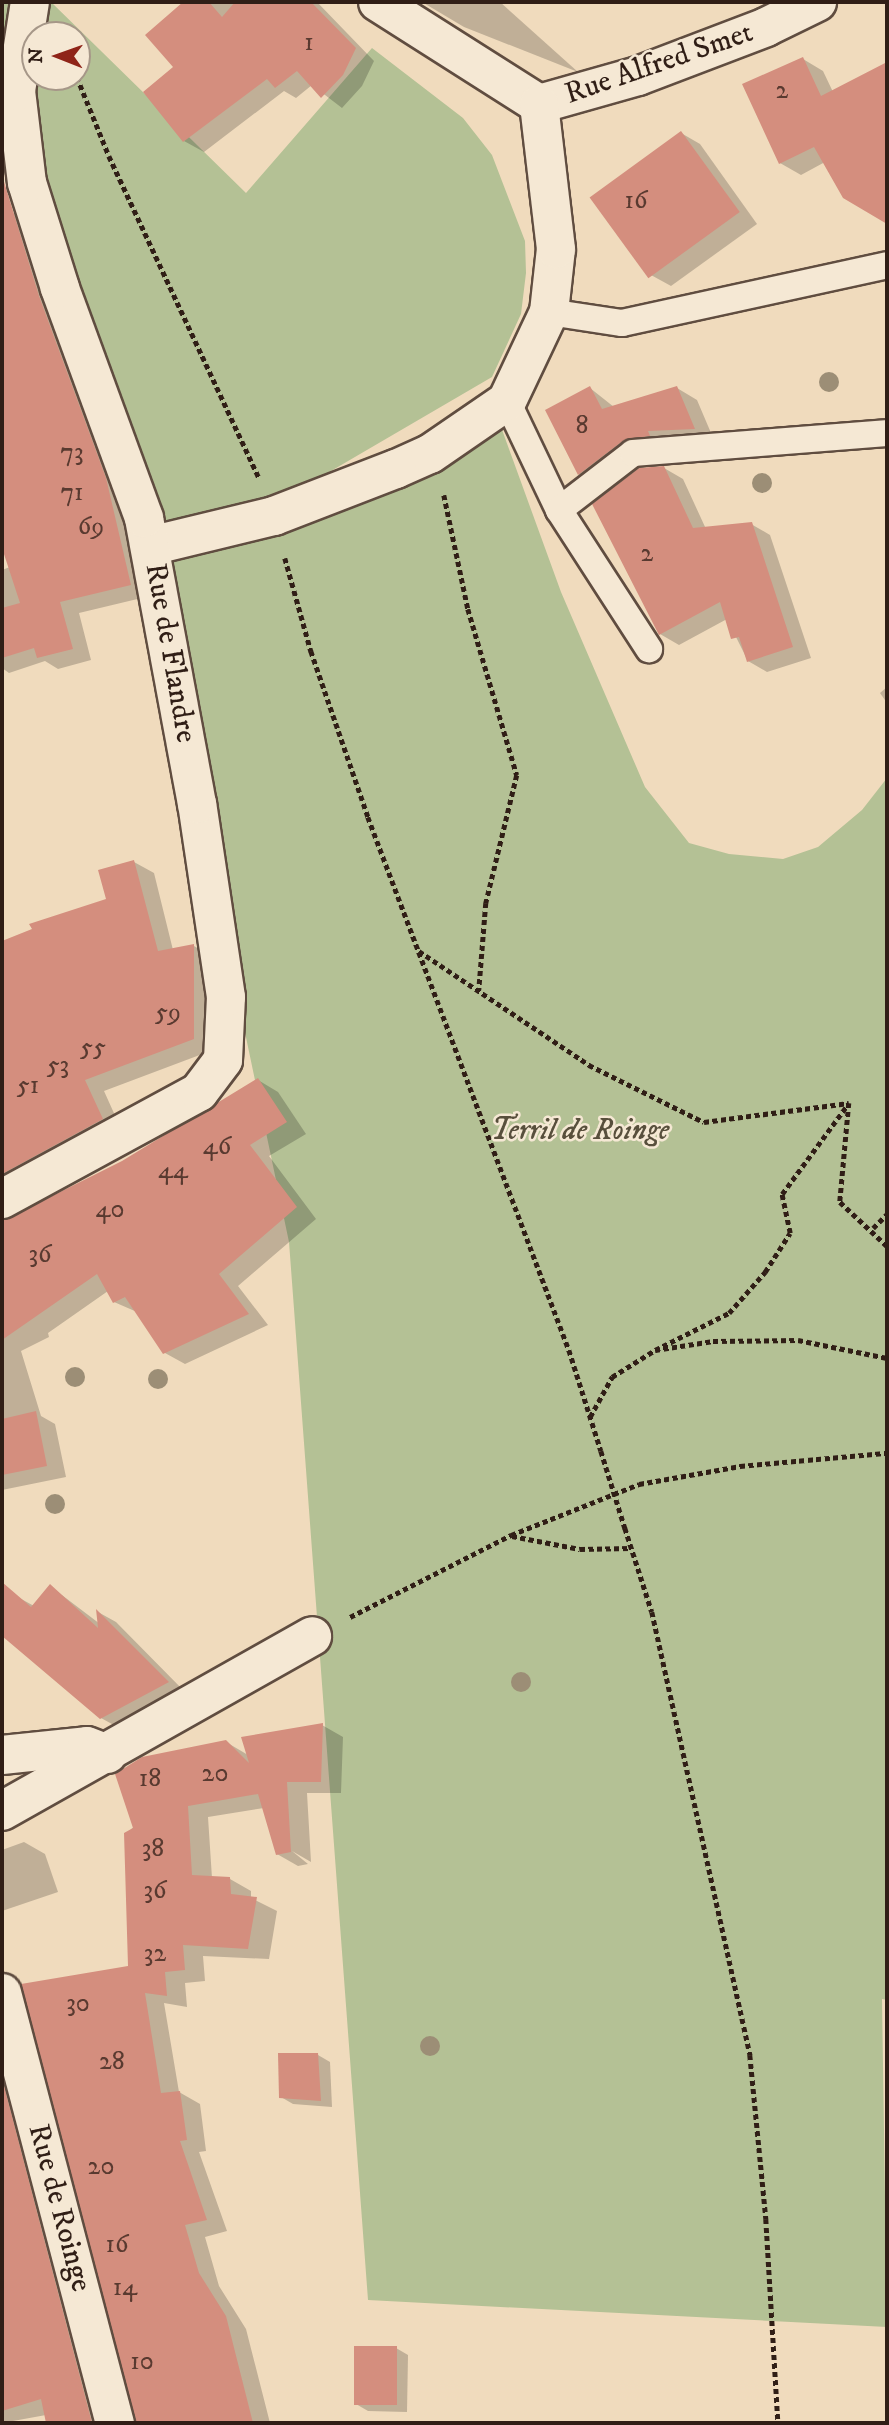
<!DOCTYPE html>
<html>
<head>
<meta charset="utf-8">
<style>
	body { margin:0 }
	#map { position:relative; width:889px; height:2425px; overflow:hidden; background:#f0dbbd; font-family:"IM FELL DW Pica",serif }
	div>[style] { position:absolute }
	[style*='--x'] { left:calc(var(--x)*1px); top:calc(var(--y)*1px); width:calc(var(--w)*1px); rotate:calc(var(--a)*1deg) }
	.green>* { inset:0; background:#b4c195 }
	.shadow>* { inset:0; background:#0003 }
	.building>* { inset:0; background:#d48e7e; transform-origin:0 0 }
	.path>* { height:4.5px; margin-top:-2.25px; transform-origin:0; background:repeating-linear-gradient(90deg,#301e16 0 5px,transparent 0 8.5px) }
	.roads { filter:drop-shadow(2px 0 #604d40) drop-shadow(-2px 0 #604d40) drop-shadow(0 2px #604d40) drop-shadow(0 -2px #604d40) }
	.lane>* { height:26px; margin:-13px; padding:0 13px; transform-origin:13px; border-radius:13px; background:#f5e8d4 }
	.street>* { height:38px; margin:-19px; padding:0 19px; transform-origin:19px; border-radius:19px; background:#f5e8d4 }
	.path-bridge>* { height:4.5px; margin-top:-2.25px; transform-origin:0; background:repeating-linear-gradient(90deg,#301e16 0 5px,transparent 0 8.5px) }
	.trees>* { width:20px; height:20px; margin:-10px; border-radius:50%; background:#9c8e76 }
	span { translate:-50% -50%; white-space:nowrap; text-align:center; line-height:1.15; -webkit-text-stroke:5px #f5e8d4; paint-order:stroke }
	.number-label { font-size:26px; color:#593a30 }
	.number-label span { -webkit-text-stroke-width:0 }
	.street-label { font-size:30px; color:#301e16 }
	.park-label { font-size:30px; color:#584f3c; font-style:italic }
	.frame { position:absolute; inset:0; border:4px solid #301e16; pointer-events:none }
	.north { position:absolute; left:21px; top:21px; width:70px; height:70px; box-sizing:border-box; background:#f5e8d4; border:2px solid #a69788; border-radius:50%; rotate:271deg; font-size:19px; font-weight:700; line-height:28px; text-align:center; color:#301e16 }
	.north::after { content:''; display:block; margin:auto; width:24px; height:32px; background:#8f2418; clip-path:polygon(50% 0,100% 100%,50% 72%,0 100%) }
</style>
</head>
<body>
<div id="map">
	<div class="green">
		<div style="clip-path:polygon(evenodd,2px 2px,51px 2px,246px 193px,372px 48px,463px 118px,492px 155px,525px 241px,526px 273px,521px 314px,492px 377px,235px 527px,396px 469px,489px 394px,561px 592px,645px 787px,689px 843px,729px 854px,783px 859px,818px 847px,862px 810px,887px 778px,887px 2000px,882px 1999px,887px 2327px,368px 2300px,289px 1242px,197px 804px,150px 546px,22px 142px,2px 151px,2px 2px,35px 35px,77px 35px,77px 77px,35px 77px,35px 35px)"></div>
	</div>
	<div class="shadow">
		<div style="clip-path:polygon(186px 2px,317px 2px,374px 61px,362px 86px,342px 108px,312px 85px,296px 98px,284px 91px,204px 152px,184px 141px,176px 67px,148px 35px)"></div>
		<div style="clip-path:polygon(422px 2px,500px 2px,578px 72px,464px 27px)"></div>
		<div style="clip-path:polygon(803px 59px,823px 71px,833px 92px,887px 64px,887px 223px,845px 197px,825px 162px,801px 175px,780px 163px)"></div>
		<div style="clip-path:polygon(681px 133px,700px 144px,757px 224px,671px 286px,651px 275px)"></div>
		<div style="clip-path:polygon(13px 213px,32px 225px,150px 596px,79px 613px,91px 660px,58px 669px,45px 661px,9px 673px,2px 668px,2px 570px,10px 567px,2px 534px,16px 499px,2px 501px,2px 419px,10px 422px,2px 393px,2px 216px)"></div>
		<div style="clip-path:polygon(590px 388px,614px 407px,677px 388px,697px 400px,714px 440px,667px 442px,600px 486px,579px 474px,548px 410px)"></div>
		<div style="clip-path:polygon(664px 468px,683px 479px,706px 529px,751px 524px,770px 535px,811px 658px,767px 672px,748px 661px,727px 619px,679px 645px,660px 634px)"></div>
		<div style="clip-path:polygon(887px 687px,887px 703px,880px 693px)"></div>
		<div style="clip-path:polygon(134px 862px,154px 873px,173px 950px,194px 946px,214px 958px,213px 1050px,104px 1091px,122px 1131px,3px 1200px,2px 1220px,13px 1220px,123px 1163px,258px 1080px,278px 1092px,306px 1134px,269px 1156px,316px 1219px,238px 1286px,268px 1325px,185px 1364px,165px 1353px,137px 1312px,114px 1302px,108px 1291px,48px 1333px,49px 1337px,21px 1351px,41px 1416px,55px 1424px,66px 1477px,2px 1490px,2px 1006px,29px 992px,108px 900px)"></div>
		<div style="clip-path:polygon(50px 1586px,100px 1624px,98px 1612px,116px 1622px,187px 1694px,121px 1729px,101px 1718px,2px 1634px,2px 1609px,14px 1595px,34px 1606px)"></div>
		<div style="clip-path:polygon(322px 1725px,343px 1737px,341px 1793px,307px 1793px,311px 1862px,292px 1851px,308px 1864px,298px 1866px,277px 1854px,264px 1808px,208px 1817px,212px 1878px,230px 1879px,251px 1891px,251px 1898px,277px 1911px,269px 1959px,203px 1956px,205px 1981px,185px 1983px,187px 2007px,164px 2003px,179px 2092px,200px 2104px,206px 2151px,199px 2152px,227px 2231px,205px 2237px,219px 2286px,246px 2329px,270px 2423px,137px 2423px,126px 1834px,226px 1742px,248px 1755px)"></div>
		<div style="clip-path:polygon(24px 1842px,45px 1854px,58px 1892px,2px 1911px,2px 1850px)"></div>
		<div style="clip-path:polygon(2px 2007px,109px 2423px,48px 2423px,46px 2415px,2px 2423px)"></div>
		<div style="clip-path:polygon(318px 2055px,330px 2062px,332px 2107px,293px 2104px,281px 2097px)"></div>
		<div style="clip-path:polygon(396px 2348px,408px 2355px,407px 2412px,368px 2411px,356px 2404px)"></div>
	</div>
	<div class="building">
		<div style="clip-path:polygon(183px 2px,209px 2px,222px 17px,235px 2px,311px 2px,356px 48px,343px 75px,321px 98px,297px 71px,275px 88px,267px 79px,183px 142px,143px 92px,173px 67px,145px 35px)"></div>
		<div style="clip-path:polygon(803px 57px,821px 96px,887px 62px,887px 224px,843px 198px,814px 147px,779px 164px,742px 84px)"></div>
		<div style="left:681px;top:131px;width:100px;height:113px;rotate:54deg"></div>
		<div style="clip-path:polygon(2px 175px,39px 296px,106px 478px,131px 585px,60px 602px,73px 649px,37px 658px,34px 648px,2px 658px,2px 608px,20px 603px,2px 548px)"></div>
		<div style="clip-path:polygon(590px 386px,602px 409px,677px 386px,695px 429px,648px 431px,650px 436px,624px 440px,578px 475px,545px 410px)"></div>
		<div style="clip-path:polygon(664px 466px,693px 528px,752px 522px,793px 647px,747px 662px,739px 637px,731px 639px,720px 602px,659px 635px,592px 504px,639px 468px)"></div>
		<div style="clip-path:polygon(134px 860px,158px 951px,194px 944px,194px 1039px,85px 1080px,103px 1119px,2px 1174px,2px 941px,32px 929px,29px 924px,106px 899px,98px 870px)"></div>
		<div style="clip-path:polygon(258px 1078px,287px 1122px,250px 1145px,297px 1207px,219px 1274px,249px 1314px,163px 1354px,125px 1297px,113px 1303px,97px 1274px,2px 1340px,2px 1221px,122px 1161px)"></div>
		<div style="clip-path:polygon(36px 1411px,47px 1466px,2px 1475px,2px 1419px)"></div>
		<div style="clip-path:polygon(2px 1582px,31px 1607px,50px 1584px,98px 1628px,96px 1609px,169px 1682px,100px 1719px,2px 1636px)"></div>
		<div style="clip-path:polygon(323px 1723px,321px 1782px,287px 1782px,291px 1852px,276px 1855px,258px 1794px,188px 1806px,192px 1875px,230px 1877px,231px 1894px,257px 1897px,248px 1949px,183px 1945px,185px 1970px,165px 1972px,167px 1996px,145px 1993px,161px 2093px,180px 2091px,187px 2140px,180px 2141px,207px 2220px,185px 2225px,199px 2273px,226px 2316px,253px 2423px,136px 2423px,21px 1984px,128px 1966px,124px 1833px,133px 1828px,115px 1774px,142px 1757px,226px 1740px,249px 1763px,241px 1737px)"></div>
		<div style="clip-path:polygon(278px 2053px,318px 2053px,321px 2101px,279px 2098px)"></div>
		<div style="clip-path:polygon(2px 2078px,92px 2423px,46px 2423px,41px 2399px,2px 2411px)"></div>
		<div style="left:354px;top:2346px;width:43px;height:59px"></div>
	</div>
	<div class="path">
		<div style="--x:77;--y:77;--w:85;--a:67.9"></div>
		<div style="--x:109;--y:156;--w:354;--a:65"></div>
		<div style="--x:444;--y:495;--w:116;--a:78.1"></div>
		<div style="--x:468;--y:609;--w:173;--a:73.6"></div>
		<div style="--x:517;--y:775;--w:132;--a:103.6"></div>
		<div style="--x:486;--y:903;--w:87;--a:94.6"></div>
		<div style="--x:285;--y:558;--w:97;--a:74.4"></div>
		<div style="--x:311;--y:651;--w:176;--a:71"></div>
		<div style="--x:368;--y:817;--w:570;--a:69.34"></div>
		<div style="--x:569;--y:1350;--w:106;--a:72.4"></div>
		<div style="--x:419;--y:951;--w:205;--a:33.8"></div>
		<div style="--x:589;--y:1065;--w:128;--a:26.4"></div>
		<div style="--x:704;--y:1122;--w:146;--a:-7.5"></div>
		<div style="--x:849;--y:1103;--w:99;--a:95.2"></div>
		<div style="--x:840;--y:1202;--w:64;--a:43.1"></div>
		<div style="--x:873;--y:1228;--w:20;--a:-45"></div>
		<div style="--x:655;--y:1350;--w:83;--a:-26.6"></div>
		<div style="--x:729;--y:1313;--w:55;--a:-48.7"></div>
		<div style="--x:765;--y:1272;--w:46;--a:-57.3"></div>
		<div style="--x:790;--y:1233;--w:40;--a:-102"></div>
		<div style="--x:782;--y:1194;--w:112;--a:-53.7"></div>
		<div style="--x:590;--y:1417;--w:46;--a:-61.2"></div>
		<div style="--x:612;--y:1377;--w:51;--a:-32.1"></div>
		<div style="--x:655;--y:1350;--w:59;--a:-8.8"></div>
		<div style="--x:713;--y:1341;--w:85;--a:-0.7"></div>
		<div style="--x:798;--y:1340;--w:91;--a:11.4"></div>
		<div style="--x:625;--y:1528;--w:88;--a:72.2"></div>
		<div style="--x:652;--y:1612;--w:454;--a:77.5"></div>
		<div style="--x:750;--y:2055;--w:165;--a:84.4"></div>
		<div style="--x:766;--y:2219;--w:204;--a:86.6"></div>
		<div style="--x:512;--y:1536;--w:69;--a:10.8"></div>
		<div style="--x:580;--y:1549;--w:51;--a:-1.1"></div>
		<div style="--x:350;--y:1617;--w:181;--a:-27"></div>
		<div style="--x:511;--y:1535;--w:138;--a:-21.7"></div>
		<div style="--x:639;--y:1484;--w:103;--a:-10.1"></div>
		<div style="--x:740;--y:1466;--w:148;--a:-5.1"></div>
	</div>
	<div class="roads">
		<div class="lane">
			<div style="--x:549;--y:312;--w:74;--a:8.6"></div>
			<div style="--x:622;--y:323;--w:271;--a:-12.3"></div>
			<div style="--x:507;--y:401;--w:121;--a:64.5"></div>
			<div style="--x:559;--y:510;--w:166;--a:57.1"></div>
			<div style="--x:559;--y:510;--w:93;--a:-37.6"></div>
			<div style="--x:633;--y:453;--w:255;--a:-4.5"></div>
		</div>
		<div class="street">
			<div style="--x:378;--y:2;--w:191;--a:32.4"></div>
			<div style="--x:539;--y:104;--w:103;--a:-15.8"></div>
			<div style="--x:638;--y:76;--w:137;--a:-20.9"></div>
			<div style="--x:766;--y:27;--w:57;--a:-26.1"></div>
			<div style="--x:150;--y:546;--w:128;--a:-13.6"></div>
			<div style="--x:274;--y:516;--w:131;--a:-21.1"></div>
			<div style="--x:396;--y:469;--w:37;--a:-24"></div>
			<div style="--x:430;--y:454;--w:93;--a:-34.5"></div>
			<div style="--x:507;--y:401;--w:98;--a:-64.7"></div>
			<div style="--x:549;--y:312;--w:63;--a:-83.7"></div>
			<div style="--x:556;--y:249;--w:146;--a:-96.7"></div>
			<div style="--x:2;--y:1199;--w:224;--a:-28.5"></div>
			<div style="--x:199;--y:1092;--w:40;--a:-53"></div>
			<div style="--x:223;--y:1060;--w:63;--a:-87.3"></div>
			<div style="--x:226;--y:997;--w:195;--a:-98.5"></div>
			<div style="--x:197;--y:804;--w:291;--a:-100.5"></div>
			<div style="--x:144;--y:518;--w:245;--a:-110.1"></div>
			<div style="--x:60;--y:288;--w:110;--a:-107.4"></div>
			<div style="--x:27;--y:183;--w:93;--a:-96.8"></div>
			<div style="--x:16;--y:91;--w:90;--a:-81.1"></div>
			<div style="--x:2;--y:1755;--w:85;--a:-6"></div>
			<div style="--x:87;--y:1746;--w:22;--a:21"></div>
			<div style="--x:2;--y:1811;--w:356;--a:-29.4"></div>
			<div style="--x:2;--y:1993;--w:445;--a:75.3"></div>
		</div>
	</div>
	<div class="path-bridge">
		<div style="--x:601;--y:1451;--w:81;--a:72.7"></div>
	</div>
	<div class="trees">
		<div style="left:829px;top:382px"></div>
		<div style="left:762px;top:483px"></div>
		<div style="left:75px;top:1377px"></div>
		<div style="left:158px;top:1379px"></div>
		<div style="left:55px;top:1504px"></div>
		<div style="left:521px;top:1682px"></div>
		<div style="left:430px;top:2046px"></div>
	</div>
	<div class="number-label">
		<span style="left:309px;top:43px">1</span>
		<span style="left:782px;top:91px">2</span>
		<span style="left:636px;top:201px">16</span>
		<span style="left:582px;top:426px">8</span>
		<span style="left:72px;top:453px">73</span>
		<span style="left:72px;top:493px">71</span>
		<span style="left:91px;top:527px">69</span>
		<span style="left:647px;top:554px">2</span>
		<span style="left:168px;top:1013px">59</span>
		<span style="left:93px;top:1048px">55</span>
		<span style="left:58px;top:1066px">53</span>
		<span style="left:28px;top:1086px">51</span>
		<span style="left:217px;top:1147px">46</span>
		<span style="left:173px;top:1171px">44</span>
		<span style="left:110px;top:1210px">40</span>
		<span style="left:40px;top:1255px">36</span>
		<span style="left:215px;top:1774px">20</span>
		<span style="left:150px;top:1779px">18</span>
		<span style="left:153px;top:1849px">38</span>
		<span style="left:155px;top:1891px">36</span>
		<span style="left:155px;top:1954px">32</span>
		<span style="left:78px;top:2004px">30</span>
		<span style="left:112px;top:2062px">28</span>
		<span style="left:101px;top:2167px">20</span>
		<span style="left:117px;top:2245px">16</span>
		<span style="left:125px;top:2288px">14</span>
		<span style="left:142px;top:2362px">10</span>
	</div>
	<div class="street-label">
		<span style="left:659px;top:64px;rotate:-19deg">Rue Alfred Smet</span>
		<span style="left:170px;top:653px;rotate:80deg">Rue de Flandre</span>
		<span style="left:59px;top:2208px;rotate:75deg">Rue de Roinge</span>
	</div>
	<div class="park-label">
		<span style="left:580px;top:1131px">Terril de Roinge</span>
	</div>
	<div class="frame"></div>
	<div class="north">N</div>
</div>
</body>
</html>
